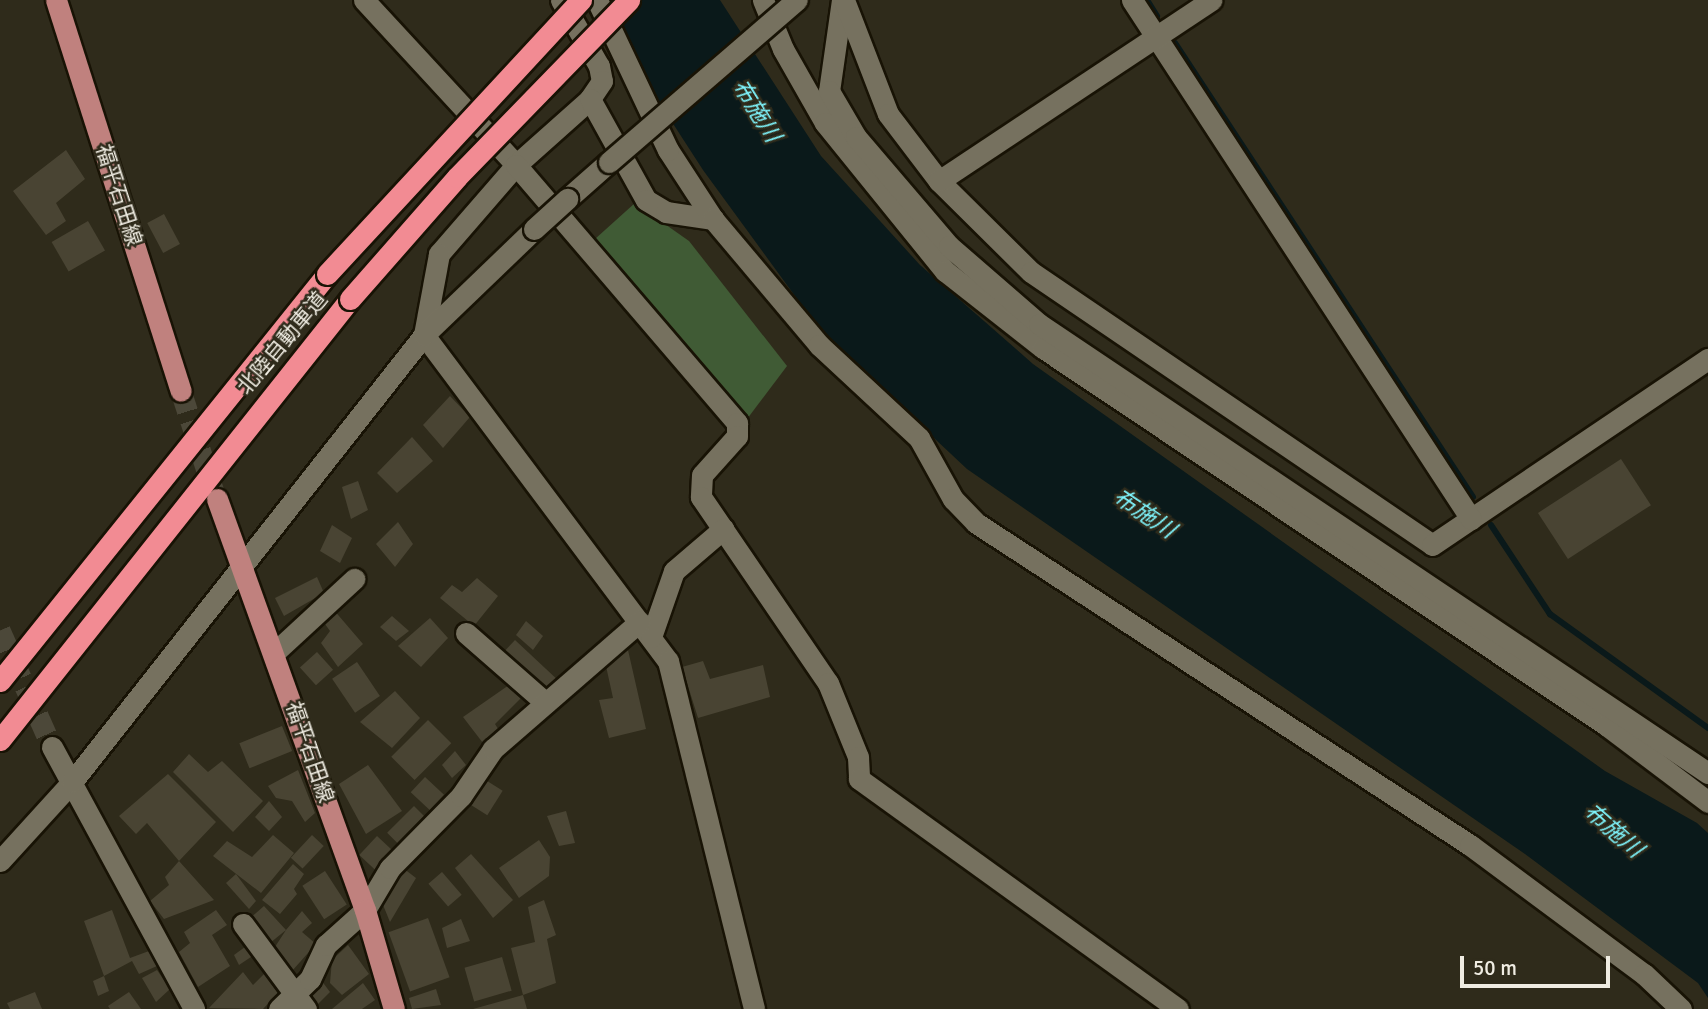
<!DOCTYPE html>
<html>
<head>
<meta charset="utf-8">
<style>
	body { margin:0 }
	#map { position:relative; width:1708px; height:1009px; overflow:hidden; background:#2f2b1b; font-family:Signika,"Noto Sans JP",sans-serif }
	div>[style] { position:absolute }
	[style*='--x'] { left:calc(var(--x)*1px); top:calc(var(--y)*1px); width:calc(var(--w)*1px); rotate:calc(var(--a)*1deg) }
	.green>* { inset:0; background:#405b35 }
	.water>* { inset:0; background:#0a191a }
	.stream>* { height:6px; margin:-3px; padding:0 3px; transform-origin:3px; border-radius:3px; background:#0a191a }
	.building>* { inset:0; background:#494433; transform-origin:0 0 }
	.minor-tunnel>* { height:21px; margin-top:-10.5px; transform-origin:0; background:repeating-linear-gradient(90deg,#4c4839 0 21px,transparent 0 31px) }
	.major-tunnel>* { height:21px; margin-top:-10.5px; transform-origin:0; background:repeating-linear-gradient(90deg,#4c4839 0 21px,transparent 0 31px) }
	.roads { filter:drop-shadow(2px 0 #181305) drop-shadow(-2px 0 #181305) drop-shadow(0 2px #181305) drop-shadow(0 -2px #181305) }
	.minor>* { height:21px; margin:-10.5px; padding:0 10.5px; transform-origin:10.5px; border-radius:10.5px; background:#76715f }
	.major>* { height:21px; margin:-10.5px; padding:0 10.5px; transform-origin:10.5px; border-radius:10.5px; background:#c0817e }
	.highway>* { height:21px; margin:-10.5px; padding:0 10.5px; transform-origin:10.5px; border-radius:10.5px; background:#f28b93 }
	.bridges { filter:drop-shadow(2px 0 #181305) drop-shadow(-2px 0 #181305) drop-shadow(0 2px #181305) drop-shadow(0 -2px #181305) }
	.minor-bridge>* { height:21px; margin:-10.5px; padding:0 10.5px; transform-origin:10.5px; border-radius:10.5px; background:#76715f }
	.highway-bridge>* { height:21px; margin:-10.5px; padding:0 10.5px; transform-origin:10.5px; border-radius:10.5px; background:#f28b93 }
	span { translate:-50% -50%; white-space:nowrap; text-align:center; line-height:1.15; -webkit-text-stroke:5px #2f2b1b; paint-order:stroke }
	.street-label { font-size:21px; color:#efece2 }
	.water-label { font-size:23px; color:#7ff6fe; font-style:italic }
	.scale { position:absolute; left:1460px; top:956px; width:150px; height:32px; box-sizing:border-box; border:4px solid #efece2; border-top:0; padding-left:9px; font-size:21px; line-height:24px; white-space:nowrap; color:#efece2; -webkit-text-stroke:5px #2f2b1b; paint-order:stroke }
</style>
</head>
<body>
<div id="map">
	<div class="green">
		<div style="clip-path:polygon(635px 203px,689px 241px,787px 366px,744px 423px,595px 239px)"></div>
	</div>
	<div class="water">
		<div style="clip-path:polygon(593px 0,720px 0,821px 156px,920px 265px,1033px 364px,1605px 771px,1697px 823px,1708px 833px,1708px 998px,1698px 983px,1525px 854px,967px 469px,822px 333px,703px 170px)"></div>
	</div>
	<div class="stream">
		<div style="--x:1147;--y:0;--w:19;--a:58"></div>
		<div style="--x:1175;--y:43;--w:543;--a:56.72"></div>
		<div style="--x:1491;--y:525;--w:107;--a:56.5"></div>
		<div style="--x:1550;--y:614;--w:195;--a:35.8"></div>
	</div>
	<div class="building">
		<div style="clip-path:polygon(66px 150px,85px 179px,56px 203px,66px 221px,46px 235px,13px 191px)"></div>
		<div style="left:164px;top:214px;width:34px;height:19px;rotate:62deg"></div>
		<div style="left:88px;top:221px;width:34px;height:42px;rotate:60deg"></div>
		<div style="clip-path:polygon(450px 396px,470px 417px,443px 448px,423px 425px)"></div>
		<div style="clip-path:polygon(412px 437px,433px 461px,397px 493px,377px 473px)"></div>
		<div style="left:1621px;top:459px;width:55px;height:99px;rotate:57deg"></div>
		<div style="clip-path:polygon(358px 481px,368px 510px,351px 519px,342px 487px)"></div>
		<div style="clip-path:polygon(398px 522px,413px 544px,395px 567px,376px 544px)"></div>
		<div style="clip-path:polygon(332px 525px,352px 538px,340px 563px,320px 551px)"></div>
		<div style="clip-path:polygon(317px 577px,324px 593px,284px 616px,275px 598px)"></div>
		<div style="clip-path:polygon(477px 578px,498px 596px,474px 626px,440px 598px,452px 585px,462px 592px)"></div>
		<div style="clip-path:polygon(333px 609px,363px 644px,338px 667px,321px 643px,330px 631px,322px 620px)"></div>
		<div style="clip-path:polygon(392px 616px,409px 631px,396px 641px,380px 627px)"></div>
		<div style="clip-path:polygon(430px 618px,448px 638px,421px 667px,398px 646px)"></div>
		<div style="clip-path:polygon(526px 621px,543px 636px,533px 650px,516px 635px)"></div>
		<div style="left:515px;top:640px;width:60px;height:19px;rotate:43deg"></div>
		<div style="clip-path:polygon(628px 650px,646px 729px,609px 738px,599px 700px,613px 698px,606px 666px)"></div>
		<div style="left:317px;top:652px;width:24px;height:23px;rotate:48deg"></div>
		<div style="clip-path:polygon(703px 661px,710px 679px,763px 665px,770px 697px,698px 718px,682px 667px)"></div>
		<div style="left:357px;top:662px;width:41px;height:30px;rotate:56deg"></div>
		<div style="clip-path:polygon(509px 685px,521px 698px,495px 724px,500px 732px,486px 747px,463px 717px)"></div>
		<div style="clip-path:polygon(395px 691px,420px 718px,392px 748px,360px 722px)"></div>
		<div style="left:428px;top:720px;width:33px;height:52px;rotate:45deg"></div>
		<div style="left:282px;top:726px;width:27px;height:46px;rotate:68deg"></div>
		<div style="clip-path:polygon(455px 751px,466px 765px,452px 778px,442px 765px)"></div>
		<div style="clip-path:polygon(189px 754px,208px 772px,222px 761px,263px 801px,233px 832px,173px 772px)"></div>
		<div style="clip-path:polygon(368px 765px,402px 811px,366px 834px,339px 784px)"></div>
		<div style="clip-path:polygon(298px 770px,315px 813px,305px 822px,292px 801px,276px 798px,268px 786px)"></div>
		<div style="clip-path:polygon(168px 774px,216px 822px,179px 861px,147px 823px,136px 834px,119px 816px)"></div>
		<div style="left:425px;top:777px;width:26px;height:21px;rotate:43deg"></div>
		<div style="left:484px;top:779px;width:22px;height:29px;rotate:32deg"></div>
		<div style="clip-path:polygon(269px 801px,282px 817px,269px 831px,255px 817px)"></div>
		<div style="left:414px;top:806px;width:18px;height:38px;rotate:45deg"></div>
		<div style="clip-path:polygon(566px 811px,575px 843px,559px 846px,547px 816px)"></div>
		<div style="clip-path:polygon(273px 835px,294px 853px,261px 893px,213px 856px,227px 841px,252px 857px)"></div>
		<div style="left:312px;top:835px;width:16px;height:31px;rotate:43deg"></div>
		<div style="left:377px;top:836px;width:22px;height:26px;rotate:43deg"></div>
		<div style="clip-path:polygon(539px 840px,550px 857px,549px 876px,519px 898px,499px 868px)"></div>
		<div style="clip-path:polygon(471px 854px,513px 900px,493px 918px,455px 868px)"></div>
		<div style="clip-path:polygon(179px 861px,214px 900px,164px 919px,150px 901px,169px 885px,165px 877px)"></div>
		<div style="clip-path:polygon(293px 864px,304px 874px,294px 889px,297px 894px,280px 914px,262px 900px)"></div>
		<div style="clip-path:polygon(403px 868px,416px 878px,390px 922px,381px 900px)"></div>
		<div style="left:325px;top:871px;width:40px;height:27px;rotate:57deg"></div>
		<div style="left:442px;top:872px;width:30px;height:18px;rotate:49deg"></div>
		<div style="clip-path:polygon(236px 874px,256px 901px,249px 909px,226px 883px)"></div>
		<div style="clip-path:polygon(544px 900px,556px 935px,547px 939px,556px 983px,523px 995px,527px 1009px,473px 1009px,523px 995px,511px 948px,535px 942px,528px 907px)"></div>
		<div style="clip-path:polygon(264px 906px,286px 930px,302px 911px,312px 923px,302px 932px,316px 944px,292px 971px,273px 950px,286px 930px,270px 943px,249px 919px)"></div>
		<div style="clip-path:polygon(112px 910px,130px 958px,149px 951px,157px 966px,139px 974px,132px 961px,104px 976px,84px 921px)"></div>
		<div style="clip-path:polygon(216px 910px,227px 925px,212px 935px,230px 966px,198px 987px,179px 952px,190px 943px,184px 932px)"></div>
		<div style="left:428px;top:918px;width:63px;height:42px;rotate:70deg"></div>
		<div style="clip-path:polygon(461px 919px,470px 941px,447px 948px,442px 928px)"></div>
		<div style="clip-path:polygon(249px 944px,254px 955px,239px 965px,234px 955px)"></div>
		<div style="clip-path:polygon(348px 945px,369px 974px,342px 995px,330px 983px,332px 960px)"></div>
		<div style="left:502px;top:957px;width:35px;height:39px;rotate:74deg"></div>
		<div style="clip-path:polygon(157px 970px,170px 989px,156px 1002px,142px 978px)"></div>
		<div style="clip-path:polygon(243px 972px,253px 985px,264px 974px,278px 993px,263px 1009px,209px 1008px)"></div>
		<div style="clip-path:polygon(104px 976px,109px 991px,98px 996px,93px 981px)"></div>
		<div style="clip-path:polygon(321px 980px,330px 992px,316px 1006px,304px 996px)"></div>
		<div style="clip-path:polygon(363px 983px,375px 1000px,362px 1009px,332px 1009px)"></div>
		<div style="clip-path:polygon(436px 989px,441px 1005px,412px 1009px,409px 998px)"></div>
		<div style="clip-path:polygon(35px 992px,42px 1009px,10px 1009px,7px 1003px)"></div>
		<div style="clip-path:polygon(129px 992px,141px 1009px,110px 1009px,108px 1006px)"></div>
	</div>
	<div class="minor-tunnel">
		<div style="--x:0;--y:630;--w:128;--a:66"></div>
	</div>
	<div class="major-tunnel">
		<div style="--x:181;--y:391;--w:106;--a:71.9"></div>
	</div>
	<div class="roads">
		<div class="minor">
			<div style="--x:364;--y:0;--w:224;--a:47.3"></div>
			<div style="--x:516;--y:165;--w:118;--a:130.9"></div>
			<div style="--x:439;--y:254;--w:82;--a:100.5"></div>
			<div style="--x:424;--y:335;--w:407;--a:53.2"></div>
			<div style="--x:668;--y:661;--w:358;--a:76.1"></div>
			<div style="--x:561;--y:0;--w:76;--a:60.1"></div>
			<div style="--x:599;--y:66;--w:15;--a:79"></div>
			<div style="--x:602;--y:81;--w:22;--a:124"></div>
			<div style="--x:590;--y:99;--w:99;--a:138.3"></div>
			<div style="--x:516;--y:165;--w:340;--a:49.4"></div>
			<div style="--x:737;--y:423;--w:13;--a:90"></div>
			<div style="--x:737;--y:436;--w:52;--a:131.9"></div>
			<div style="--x:702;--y:475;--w:22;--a:93"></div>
			<div style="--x:701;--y:497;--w:225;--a:55.7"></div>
			<div style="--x:828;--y:683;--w:80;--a:67.9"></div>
			<div style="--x:858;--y:757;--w:22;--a:87"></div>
			<div style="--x:859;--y:779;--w:393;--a:35.8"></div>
			<div style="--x:763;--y:0;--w:53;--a:67.8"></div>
			<div style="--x:783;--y:49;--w:85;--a:60.4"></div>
			<div style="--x:825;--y:123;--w:191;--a:51"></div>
			<div style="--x:945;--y:271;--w:125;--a:38.2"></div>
			<div style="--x:1043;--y:348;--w:678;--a:33.81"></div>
			<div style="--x:1606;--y:725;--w:128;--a:37"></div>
			<div style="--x:842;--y:0;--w:92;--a:98.1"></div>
			<div style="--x:829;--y:91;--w:53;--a:59.6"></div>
			<div style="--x:856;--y:137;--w:143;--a:49.5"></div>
			<div style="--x:949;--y:246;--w:119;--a:40.9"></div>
			<div style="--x:1039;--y:324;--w:806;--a:33.87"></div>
			<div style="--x:844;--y:0;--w:122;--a:68.9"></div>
			<div style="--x:888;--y:114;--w:84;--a:52.7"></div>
			<div style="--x:939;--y:181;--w:129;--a:44.7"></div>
			<div style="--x:1031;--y:272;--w:485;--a:34.2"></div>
			<div style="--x:1432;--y:545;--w:333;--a:-34"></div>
			<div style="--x:1132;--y:0;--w:620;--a:56.85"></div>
			<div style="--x:590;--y:99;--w:115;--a:61"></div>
			<div style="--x:646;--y:200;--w:23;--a:31"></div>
			<div style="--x:666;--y:212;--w:48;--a:8.5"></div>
			<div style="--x:713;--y:219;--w:82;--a:-123.1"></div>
			<div style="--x:668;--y:150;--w:166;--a:-115.3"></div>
			<div style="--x:939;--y:181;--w:327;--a:-33.6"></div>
			<div style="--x:567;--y:199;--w:56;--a:-41.4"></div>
			<div style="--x:713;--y:219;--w:165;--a:49.9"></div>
			<div style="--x:819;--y:345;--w:137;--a:42.9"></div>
			<div style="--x:919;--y:438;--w:70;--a:60.9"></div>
			<div style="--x:953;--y:499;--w:33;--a:46"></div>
			<div style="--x:976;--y:523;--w:590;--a:33.1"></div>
			<div style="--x:1470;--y:845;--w:217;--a:36.6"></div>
			<div style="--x:1644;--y:974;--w:51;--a:43.4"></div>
			<div style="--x:466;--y:633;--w:106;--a:41.2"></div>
			<div style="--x:651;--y:637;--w:70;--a:-70.8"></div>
			<div style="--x:674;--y:571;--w:65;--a:-40.6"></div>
			<div style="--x:275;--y:652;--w:108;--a:-42.7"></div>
			<div style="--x:52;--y:747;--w:298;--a:61.5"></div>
			<div style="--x:0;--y:861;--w:107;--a:-47.7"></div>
			<div style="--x:72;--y:782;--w:569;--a:-51.78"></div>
			<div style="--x:424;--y:335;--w:153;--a:-43.9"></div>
			<div style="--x:243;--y:924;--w:106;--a:53.5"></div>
			<div style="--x:279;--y:1009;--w:43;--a:-44.1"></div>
			<div style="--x:310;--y:979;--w:38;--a:-65"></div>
			<div style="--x:326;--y:945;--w:52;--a:-41.9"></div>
			<div style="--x:365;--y:910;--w:49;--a:-59.2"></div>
			<div style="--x:390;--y:868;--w:101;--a:-45.4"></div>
			<div style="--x:461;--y:796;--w:57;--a:-55.8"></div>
			<div style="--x:493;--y:749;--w:194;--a:-41"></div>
		</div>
		<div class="major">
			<div style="--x:56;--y:0;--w:410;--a:72.3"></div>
			<div style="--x:217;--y:499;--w:437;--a:70.2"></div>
			<div style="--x:365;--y:910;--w:103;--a:73.7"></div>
		</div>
		<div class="highway">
			<div style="--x:0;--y:681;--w:522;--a:-51.22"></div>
			<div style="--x:0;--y:740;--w:563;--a:-51.56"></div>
		</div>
	</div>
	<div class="bridges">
		<div class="minor-bridge">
			<div style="--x:609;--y:162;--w:248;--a:-40.8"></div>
			<div style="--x:534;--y:229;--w:45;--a:-42.3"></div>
		</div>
		<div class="highway-bridge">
			<div style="--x:327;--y:274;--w:374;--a:-47.2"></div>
			<div style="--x:350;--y:299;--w:162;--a:-48.7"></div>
			<div style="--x:457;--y:177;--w:247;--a:-45.8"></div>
		</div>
	</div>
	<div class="street-label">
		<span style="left:119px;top:195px;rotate:72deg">福平石田線</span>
		<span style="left:282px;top:343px;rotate:-50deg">北陸自動車道</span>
		<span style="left:310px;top:752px;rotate:71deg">福平石田線</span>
	</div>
	<div class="water-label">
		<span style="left:756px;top:111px;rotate:58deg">布施川</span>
		<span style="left:1144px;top:514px;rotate:34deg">布施川</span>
		<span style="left:1613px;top:831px;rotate:41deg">布施川</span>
	</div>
	<div class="scale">50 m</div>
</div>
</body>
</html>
